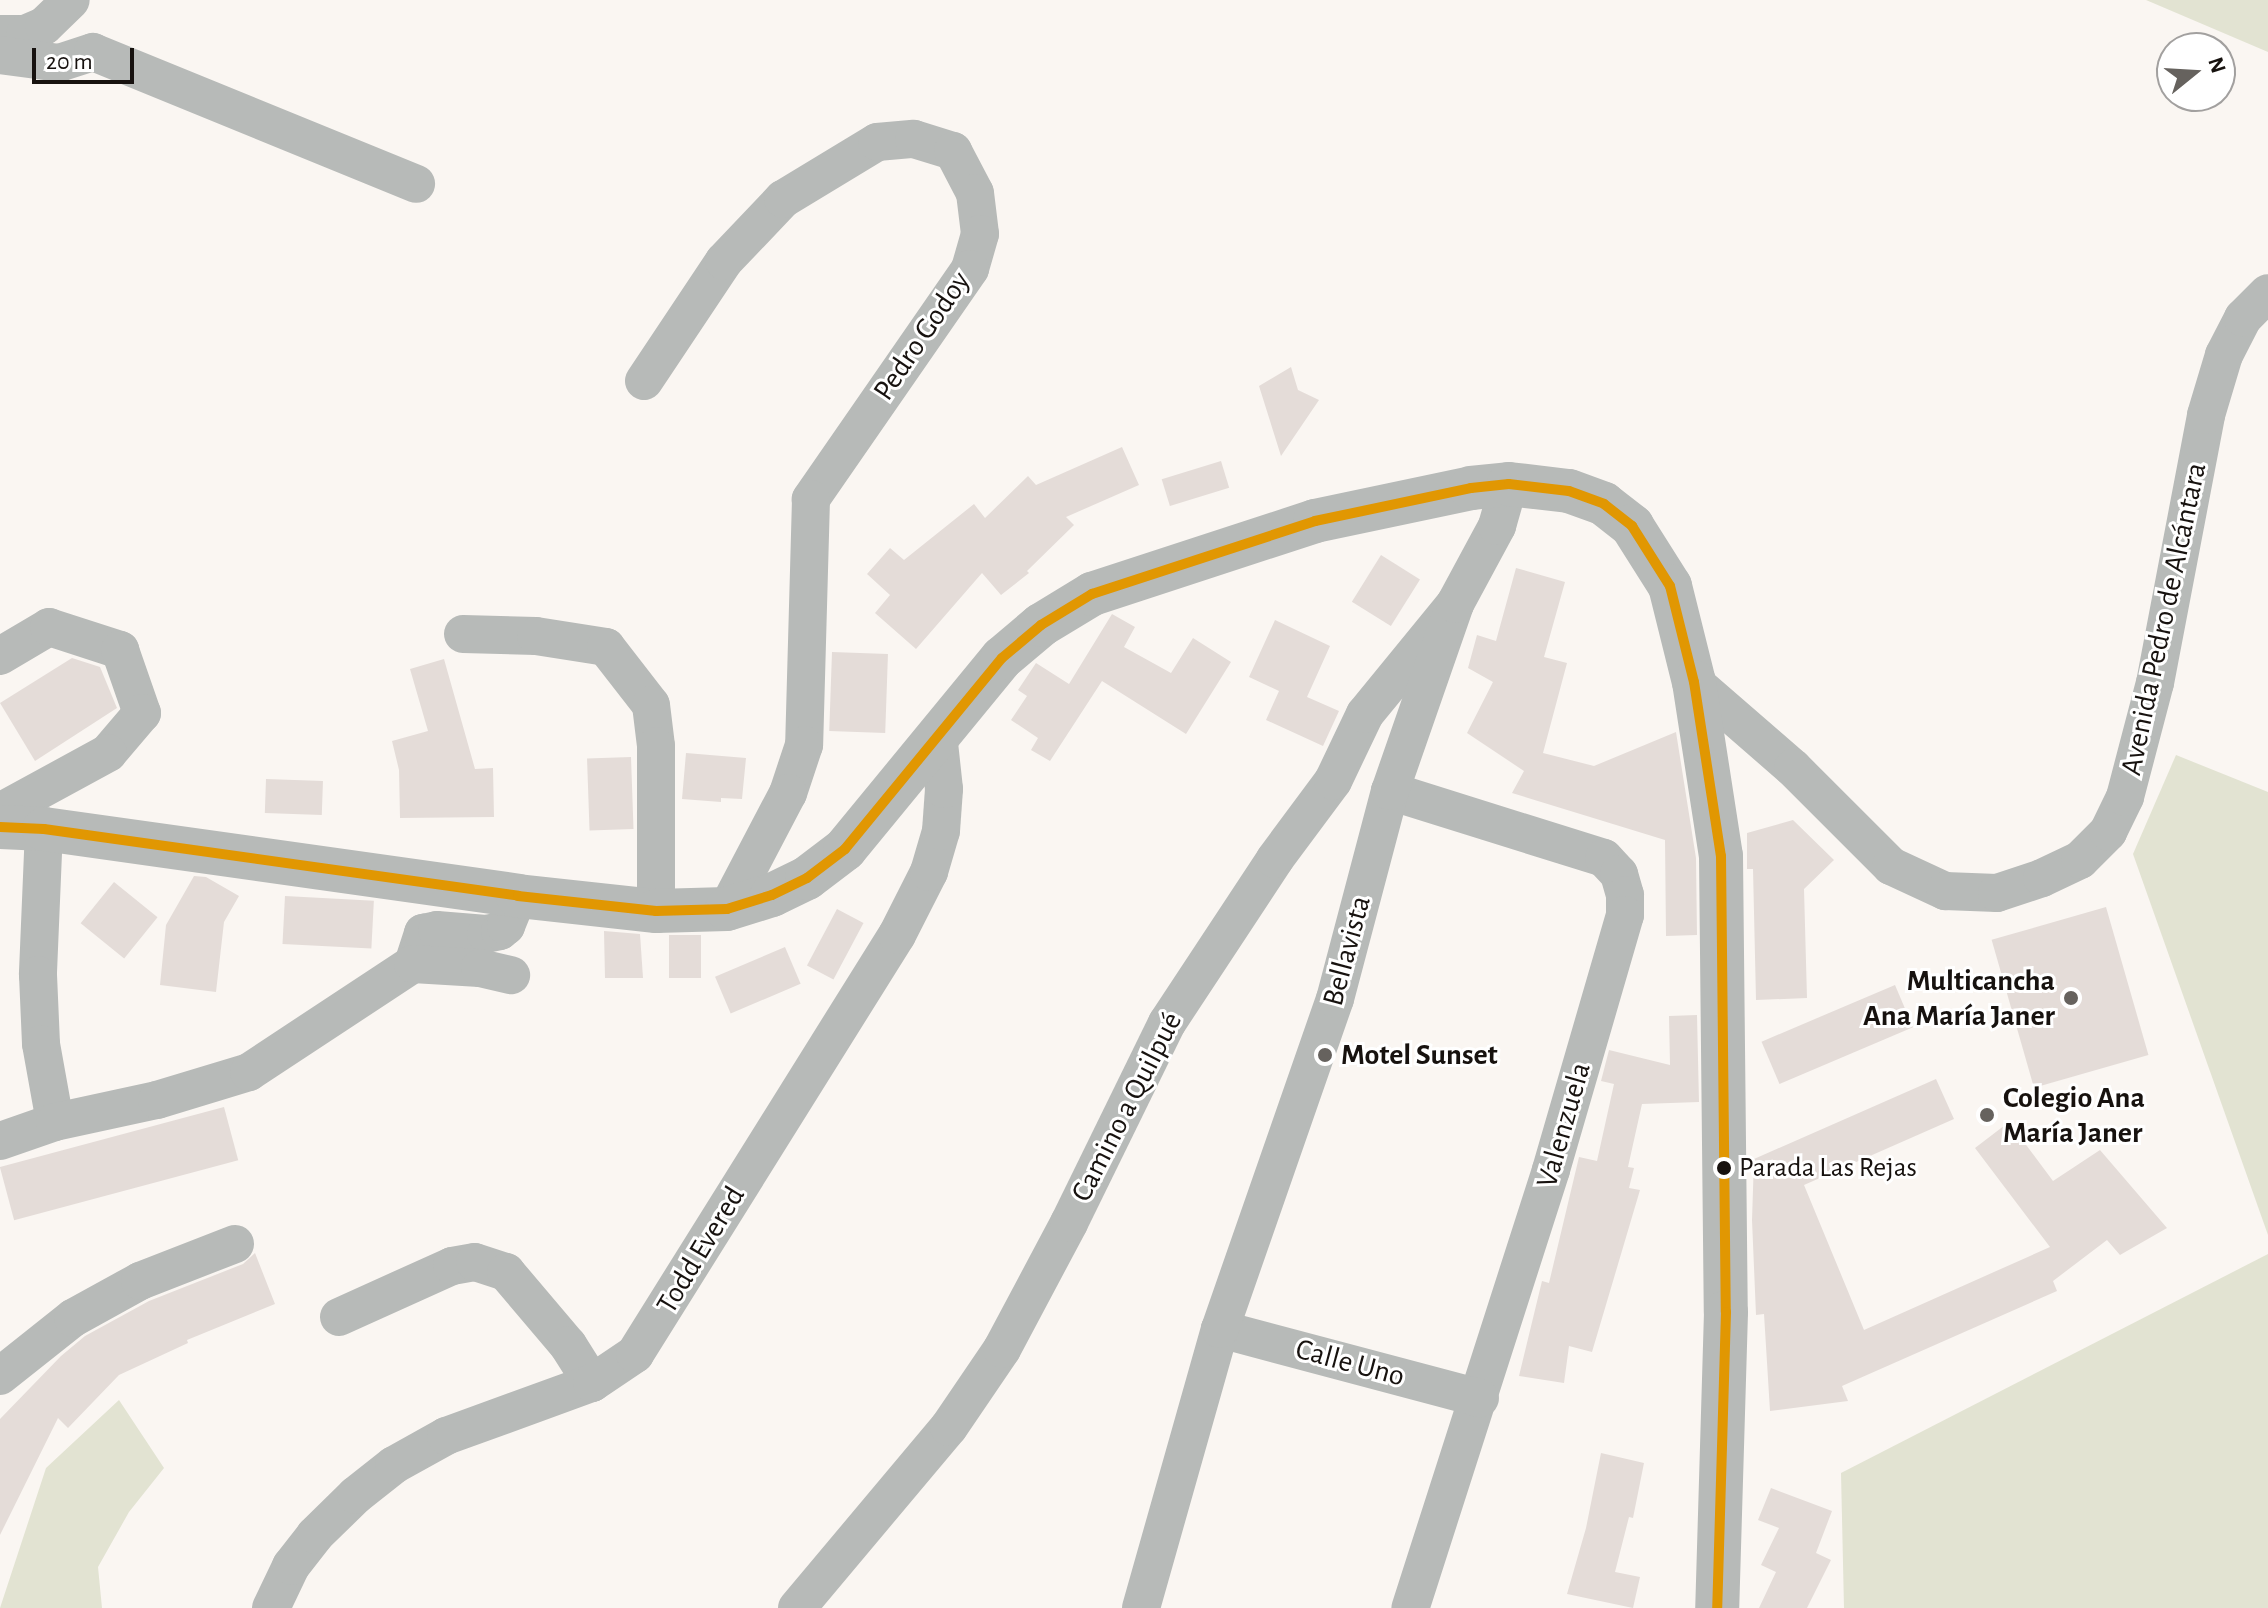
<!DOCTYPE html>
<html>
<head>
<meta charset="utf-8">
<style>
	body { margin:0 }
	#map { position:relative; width:2268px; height:1608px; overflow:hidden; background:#faf6f2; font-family:"Alegreya Sans",sans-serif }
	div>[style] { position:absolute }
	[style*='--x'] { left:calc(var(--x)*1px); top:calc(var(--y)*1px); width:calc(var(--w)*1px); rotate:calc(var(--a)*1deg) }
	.green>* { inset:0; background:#e2e3d2 }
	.building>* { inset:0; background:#e4dcd8; transform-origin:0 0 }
	.minor>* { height:38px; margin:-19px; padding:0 19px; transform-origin:19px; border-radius:19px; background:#b7bab8 }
	.tertiary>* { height:44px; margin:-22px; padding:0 22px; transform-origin:22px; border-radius:22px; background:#b7bab8 }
	.bus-1>* { height:10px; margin:-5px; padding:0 5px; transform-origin:5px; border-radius:5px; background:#e19702 }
	.dots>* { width:22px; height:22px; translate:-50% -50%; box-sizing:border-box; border:4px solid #fff; border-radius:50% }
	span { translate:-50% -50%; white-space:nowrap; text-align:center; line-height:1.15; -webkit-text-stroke:6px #fff; paint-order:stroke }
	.bus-label { font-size:28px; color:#17120f }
	.left { translate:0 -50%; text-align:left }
	.street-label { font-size:30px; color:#17120f }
	.poi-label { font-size:30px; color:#17120f; font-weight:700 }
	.right { translate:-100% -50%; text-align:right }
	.north { position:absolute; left:2156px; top:32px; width:80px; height:80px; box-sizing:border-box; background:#fff; border:2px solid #a2a09f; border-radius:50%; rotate:72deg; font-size:22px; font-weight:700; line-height:32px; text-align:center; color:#17120f }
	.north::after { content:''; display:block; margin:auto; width:28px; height:36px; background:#66625e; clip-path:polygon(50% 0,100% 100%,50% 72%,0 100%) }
	.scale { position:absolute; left:32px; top:48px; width:102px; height:36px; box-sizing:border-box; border:4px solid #17120f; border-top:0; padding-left:10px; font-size:24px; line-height:28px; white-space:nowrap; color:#17120f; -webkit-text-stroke:6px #fff; paint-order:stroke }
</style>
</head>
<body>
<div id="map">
	<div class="green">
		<div style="clip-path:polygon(2146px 0,2268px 0,2268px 52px)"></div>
		<div style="clip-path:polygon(2176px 755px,2268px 792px,2268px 1235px,2133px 854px)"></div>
		<div style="clip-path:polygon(2268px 1254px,2268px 1608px,1844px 1608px,1841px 1473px)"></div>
		<div style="clip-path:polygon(119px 1400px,164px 1468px,129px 1512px,98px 1567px,102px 1608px,0 1608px,46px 1468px)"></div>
	</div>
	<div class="building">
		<div style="clip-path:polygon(1291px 367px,1298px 390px,1319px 400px,1281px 456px,1259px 386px)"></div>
		<div style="clip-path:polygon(1122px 447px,1139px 485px,1066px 517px,1074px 525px,1027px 571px,1029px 573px,1001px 595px,982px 573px,916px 649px,875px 613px,890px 595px,867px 574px,890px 548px,904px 560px,974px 504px,985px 518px,1028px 476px,1036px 485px)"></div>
		<div style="left:1221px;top:461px;width:28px;height:62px;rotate:73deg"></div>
		<div style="left:1381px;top:555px;width:46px;height:55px;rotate:32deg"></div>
		<div style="clip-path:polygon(1516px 568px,1565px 582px,1544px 657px,1567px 663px,1543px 753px,1594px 766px,1676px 732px,1696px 858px,1697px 935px,1666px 936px,1665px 840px,1512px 793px,1524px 771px,1467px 733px,1493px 682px,1468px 668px,1477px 635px,1496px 641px)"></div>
		<div style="clip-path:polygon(1112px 614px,1135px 627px,1124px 647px,1171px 673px,1193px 638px,1231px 662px,1186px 734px,1102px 681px,1050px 761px,1031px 750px,1038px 738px,1011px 720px,1027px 696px,1018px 690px,1036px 663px,1069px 684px)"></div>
		<div style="clip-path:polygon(1275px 620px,1330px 646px,1307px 697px,1339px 711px,1323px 746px,1266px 720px,1279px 691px,1249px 677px)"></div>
		<div style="left:832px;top:652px;width:56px;height:79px;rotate:2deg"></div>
		<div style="clip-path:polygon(72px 658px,100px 667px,117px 708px,35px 761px,0 703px)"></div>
		<div style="clip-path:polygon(444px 659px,475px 769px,493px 768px,494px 817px,400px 818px,399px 770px,392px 741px,428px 731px,410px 669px)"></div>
		<div style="clip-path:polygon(686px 753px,746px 758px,742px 799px,721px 798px,721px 802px,682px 799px)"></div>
		<div style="left:631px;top:757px;width:72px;height:44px;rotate:88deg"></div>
		<div style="left:266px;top:779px;width:57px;height:34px;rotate:2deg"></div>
		<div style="clip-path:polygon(1793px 820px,1834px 860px,1804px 889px,1807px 998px,1756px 1000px,1753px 869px,1747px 869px,1747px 833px)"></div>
		<div style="clip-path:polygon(194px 876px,206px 877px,239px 896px,224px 922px,216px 992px,160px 985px,166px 925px)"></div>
		<div style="left:114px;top:882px;width:56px;height:53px;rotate:39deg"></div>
		<div style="left:285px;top:896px;width:89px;height:48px;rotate:3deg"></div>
		<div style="left:2106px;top:907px;width:154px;height:119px;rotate:74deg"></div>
		<div style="left:837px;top:909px;width:30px;height:64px;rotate:28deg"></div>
		<div style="clip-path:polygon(604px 931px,640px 934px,643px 978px,605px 978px)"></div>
		<div style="left:701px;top:935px;width:43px;height:32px;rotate:90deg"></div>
		<div style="left:785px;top:947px;width:40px;height:76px;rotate:67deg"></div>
		<div style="left:1895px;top:985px;width:46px;height:145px;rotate:67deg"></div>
		<div style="clip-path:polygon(1697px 1015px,1699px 1102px,1642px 1104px,1628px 1167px,1634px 1168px,1629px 1188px,1640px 1190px,1592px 1352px,1569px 1346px,1564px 1383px,1519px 1376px,1542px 1281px,1549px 1283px,1579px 1157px,1597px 1161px,1614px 1084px,1601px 1081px,1609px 1050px,1670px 1065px,1669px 1016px)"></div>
		<div style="clip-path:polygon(1936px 1079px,1954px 1119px,1804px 1185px,1864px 1330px,2050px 1247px,1975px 1148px,2009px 1122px,2053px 1181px,2100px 1150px,2167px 1228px,2120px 1255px,2107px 1240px,2053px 1281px,2057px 1291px,1842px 1386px,1848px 1401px,1770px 1411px,1764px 1314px,1756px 1315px,1752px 1220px,1754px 1159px)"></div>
		<div style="left:224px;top:1107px;width:55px;height:232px;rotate:75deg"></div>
		<div style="clip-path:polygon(255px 1253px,275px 1304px,187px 1340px,188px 1343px,119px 1375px,68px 1428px,58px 1418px,0 1535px,0 1419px,61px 1356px,85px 1336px,149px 1301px,243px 1264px)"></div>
		<div style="clip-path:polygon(1601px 1453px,1644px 1463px,1633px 1518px,1629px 1517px,1615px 1572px,1640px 1577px,1633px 1608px,1567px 1594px,1586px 1528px)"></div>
		<div style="clip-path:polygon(1771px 1488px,1832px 1511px,1816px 1553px,1831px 1560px,1807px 1608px,1759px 1608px,1776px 1572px,1761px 1565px,1779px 1528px,1758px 1520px)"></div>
	</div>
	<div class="minor">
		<div style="--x:0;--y:34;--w:25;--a:0"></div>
		<div style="--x:25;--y:34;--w:21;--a:-23"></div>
		<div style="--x:44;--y:26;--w:37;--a:-44"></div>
		<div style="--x:0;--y:55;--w:60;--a:7.7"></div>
		<div style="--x:59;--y:63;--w:36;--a:-18"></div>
		<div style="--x:93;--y:52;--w:349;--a:22.2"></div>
		<div style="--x:644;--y:381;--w:144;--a:-56.3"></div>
		<div style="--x:724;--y:261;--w:86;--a:-46.4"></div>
		<div style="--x:783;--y:199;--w:110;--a:-31.2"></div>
		<div style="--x:877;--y:142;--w:37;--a:-5"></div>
		<div style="--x:914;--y:139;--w:41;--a:17.1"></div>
		<div style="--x:953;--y:151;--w:47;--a:62.4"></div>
		<div style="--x:975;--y:193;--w:41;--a:83"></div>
		<div style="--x:980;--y:234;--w:36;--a:106"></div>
		<div style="--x:970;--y:269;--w:280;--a:124.7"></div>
		<div style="--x:811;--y:499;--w:246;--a:91.6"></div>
		<div style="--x:804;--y:745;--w:51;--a:108.4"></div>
		<div style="--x:788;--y:793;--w:131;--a:117.7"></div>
		<div style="--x:463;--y:634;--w:73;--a:1.6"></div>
		<div style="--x:536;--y:636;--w:71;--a:8.9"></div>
		<div style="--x:606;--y:647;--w:73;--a:52.2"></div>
		<div style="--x:651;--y:705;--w:41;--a:83"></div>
		<div style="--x:656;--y:746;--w:165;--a:90"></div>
		<div style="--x:0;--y:656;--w:57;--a:-30.6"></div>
		<div style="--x:49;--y:627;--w:75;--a:17.9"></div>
		<div style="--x:120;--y:650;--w:67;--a:70.8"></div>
		<div style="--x:142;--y:713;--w:52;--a:130.4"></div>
		<div style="--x:108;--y:753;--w:123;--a:151.4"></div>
		<div style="--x:1694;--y:682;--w:131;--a:41"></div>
		<div style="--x:1793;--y:768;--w:139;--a:45"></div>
		<div style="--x:1891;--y:866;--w:60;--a:24.8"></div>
		<div style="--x:1945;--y:891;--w:52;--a:2.2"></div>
		<div style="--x:1997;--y:893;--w:47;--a:-18.4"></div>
		<div style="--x:2042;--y:878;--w:42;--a:-25.3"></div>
		<div style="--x:2080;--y:860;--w:40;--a:-45"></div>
		<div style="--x:2108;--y:832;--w:39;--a:-64"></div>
		<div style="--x:2125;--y:797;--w:118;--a:-75.3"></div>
		<div style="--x:2155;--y:683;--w:273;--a:-79.2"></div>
		<div style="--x:2206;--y:415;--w:63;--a:-73.3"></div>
		<div style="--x:2224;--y:355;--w:42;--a:-62.8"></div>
		<div style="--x:2243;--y:318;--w:35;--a:-45"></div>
		<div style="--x:1390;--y:791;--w:224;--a:17.4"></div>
		<div style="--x:1604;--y:858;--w:22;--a:47"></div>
		<div style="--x:1619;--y:874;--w:22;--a:74"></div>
		<div style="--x:1625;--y:895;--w:20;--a:90"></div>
		<div style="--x:1625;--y:915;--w:266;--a:106.2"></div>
		<div style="--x:1551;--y:1170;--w:460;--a:107.8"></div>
		<div style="--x:44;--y:829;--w:146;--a:92.4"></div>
		<div style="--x:38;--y:975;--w:69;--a:87.5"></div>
		<div style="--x:41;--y:1044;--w:79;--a:79.8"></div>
		<div style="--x:413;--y:964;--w:33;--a:-72"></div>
		<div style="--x:423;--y:933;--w:14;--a:-12"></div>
		<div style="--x:437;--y:930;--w:49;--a:4.7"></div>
		<div style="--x:486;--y:934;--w:14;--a:-12"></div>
		<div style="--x:500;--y:931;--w:8;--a:-40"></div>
		<div style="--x:506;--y:926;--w:32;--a:-68"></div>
		<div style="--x:0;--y:1141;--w:58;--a:-19.1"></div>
		<div style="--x:55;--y:1122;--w:104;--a:-12.2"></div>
		<div style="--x:157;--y:1100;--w:96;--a:-16.9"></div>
		<div style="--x:249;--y:1072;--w:196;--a:-33.4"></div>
		<div style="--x:413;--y:964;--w:67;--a:3.4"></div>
		<div style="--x:480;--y:968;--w:32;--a:13"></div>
		<div style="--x:339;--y:1317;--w:124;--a:-24.3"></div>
		<div style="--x:452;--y:1266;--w:23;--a:-10"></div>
		<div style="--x:475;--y:1262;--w:33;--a:18"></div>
		<div style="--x:506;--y:1272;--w:96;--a:49.7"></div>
		<div style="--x:568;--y:1345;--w:45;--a:57.7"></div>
		<div style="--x:1220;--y:1329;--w:269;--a:14.9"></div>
		<div style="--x:0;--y:1376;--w:93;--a:-38.5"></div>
		<div style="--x:73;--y:1318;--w:77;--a:-28.9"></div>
		<div style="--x:140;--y:1281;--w:102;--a:-21.3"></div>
		<div style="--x:271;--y:1608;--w:47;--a:-64.5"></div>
		<div style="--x:291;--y:1566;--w:39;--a:-52"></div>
		<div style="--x:315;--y:1535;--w:57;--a:-44.3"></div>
		<div style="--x:356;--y:1495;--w:48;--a:-38.3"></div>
		<div style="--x:394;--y:1465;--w:60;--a:-29.1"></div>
		<div style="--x:446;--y:1436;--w:155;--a:-20"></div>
		<div style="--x:592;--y:1383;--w:52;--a:-34"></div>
		<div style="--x:635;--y:1354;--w:494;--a:-58"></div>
		<div style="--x:897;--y:935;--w:71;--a:-63.1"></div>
		<div style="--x:929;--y:872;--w:43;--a:-73.7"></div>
		<div style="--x:941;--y:831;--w:42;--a:-85.9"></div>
		<div style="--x:944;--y:789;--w:55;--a:-96.2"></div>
		<div style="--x:797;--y:1608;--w:236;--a:-50"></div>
		<div style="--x:949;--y:1427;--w:94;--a:-55.8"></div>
		<div style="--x:1002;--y:1349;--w:143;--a:-62"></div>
		<div style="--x:1069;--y:1223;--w:223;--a:-63.9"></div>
		<div style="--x:1167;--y:1023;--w:196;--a:-56.6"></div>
		<div style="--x:1275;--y:859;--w:97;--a:-53.4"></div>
		<div style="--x:1333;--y:781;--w:74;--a:-64.5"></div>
		<div style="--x:1365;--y:714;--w:142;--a:-50.7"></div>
		<div style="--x:1141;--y:1608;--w:290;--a:-74.2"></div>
		<div style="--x:1220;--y:1329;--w:349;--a:-70.8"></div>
		<div style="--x:1335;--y:999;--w:215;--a:-75.2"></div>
		<div style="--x:1390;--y:791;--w:198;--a:-70.8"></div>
		<div style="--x:1455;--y:604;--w:89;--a:-61.7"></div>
		<div style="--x:1497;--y:526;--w:44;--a:-74.1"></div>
	</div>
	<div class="tertiary">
		<div style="--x:0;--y:827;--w:44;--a:2.6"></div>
		<div style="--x:44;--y:829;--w:479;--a:8"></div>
		<div style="--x:518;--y:896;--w:139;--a:6.2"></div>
		<div style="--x:656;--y:911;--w:71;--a:-1.6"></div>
		<div style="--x:727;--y:909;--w:47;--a:-17.3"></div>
		<div style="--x:772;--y:895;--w:39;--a:-26"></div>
		<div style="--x:807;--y:878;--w:48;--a:-37.3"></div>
		<div style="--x:845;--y:849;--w:247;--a:-50.6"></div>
		<div style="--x:1002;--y:658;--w:51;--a:-40.2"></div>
		<div style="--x:1041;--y:625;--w:60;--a:-31.3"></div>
		<div style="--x:1092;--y:594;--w:235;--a:-18.1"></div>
		<div style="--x:1315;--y:521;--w:159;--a:-11.9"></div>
		<div style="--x:1471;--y:488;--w:38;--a:-6"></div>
		<div style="--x:1509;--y:484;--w:60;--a:6.7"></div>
		<div style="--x:1569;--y:491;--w:37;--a:20"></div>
		<div style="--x:1604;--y:504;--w:36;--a:38"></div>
		<div style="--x:1632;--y:526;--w:71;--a:57.7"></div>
		<div style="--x:1670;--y:586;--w:99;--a:76"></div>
		<div style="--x:1694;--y:682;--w:176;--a:81.2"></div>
		<div style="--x:1721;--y:856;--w:456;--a:89.4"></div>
		<div style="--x:1726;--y:1312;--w:296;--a:91.7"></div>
	</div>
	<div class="bus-1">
		<div style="--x:0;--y:827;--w:44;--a:2.6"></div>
		<div style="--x:44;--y:829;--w:479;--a:8"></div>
		<div style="--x:518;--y:896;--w:139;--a:6.2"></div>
		<div style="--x:656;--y:911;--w:71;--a:-1.6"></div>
		<div style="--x:727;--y:909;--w:47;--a:-17.3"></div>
		<div style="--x:772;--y:895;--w:39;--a:-26"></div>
		<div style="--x:807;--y:878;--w:48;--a:-37.3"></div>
		<div style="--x:845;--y:849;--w:247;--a:-50.6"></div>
		<div style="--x:1002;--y:658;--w:51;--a:-40.2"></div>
		<div style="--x:1041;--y:625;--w:60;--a:-31.3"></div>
		<div style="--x:1092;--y:594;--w:235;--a:-18.1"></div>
		<div style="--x:1315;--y:521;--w:159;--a:-11.9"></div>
		<div style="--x:1471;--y:488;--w:38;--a:-6"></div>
		<div style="--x:1509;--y:484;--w:60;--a:6.7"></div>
		<div style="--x:1569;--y:491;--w:37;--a:20"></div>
		<div style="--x:1604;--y:504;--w:36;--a:38"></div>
		<div style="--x:1632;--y:526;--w:71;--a:57.7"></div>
		<div style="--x:1670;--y:586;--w:99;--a:76"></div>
		<div style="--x:1694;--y:682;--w:176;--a:81.2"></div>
		<div style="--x:1721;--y:856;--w:456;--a:89.4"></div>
		<div style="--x:1726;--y:1312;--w:296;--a:91.7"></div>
	</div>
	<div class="dots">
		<div style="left:2071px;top:998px;background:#66625e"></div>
		<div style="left:1325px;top:1055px;background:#66625e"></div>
		<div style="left:1987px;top:1115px;background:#66625e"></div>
		<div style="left:1724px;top:1168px;background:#17120f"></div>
	</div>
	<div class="bus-label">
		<span class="left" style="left:1739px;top:1168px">Parada Las Rejas</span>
	</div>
	<div class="street-label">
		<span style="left:922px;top:336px;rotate:-56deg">Pedro Godoy</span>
		<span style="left:2164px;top:619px;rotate:-78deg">Avenida Pedro de Alcántara</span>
		<span style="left:1347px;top:951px;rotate:-75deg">Bellavista</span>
		<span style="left:1127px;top:1107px;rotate:-63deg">Camino a Quilpué</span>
		<span style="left:1564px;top:1125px;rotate:-74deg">Valenzuela</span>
		<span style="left:701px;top:1250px;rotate:-59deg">Todd Evered</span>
		<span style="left:1350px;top:1363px;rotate:15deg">Calle Uno</span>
	</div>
	<div class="poi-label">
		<span class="right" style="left:2055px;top:998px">Multicancha<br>Ana María Janer</span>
		<span class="left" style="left:1341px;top:1055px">Motel Sunset</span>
		<span class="left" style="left:2003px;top:1115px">Colegio Ana<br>María Janer</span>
	</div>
	<div class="north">N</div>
	<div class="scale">20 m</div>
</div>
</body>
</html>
